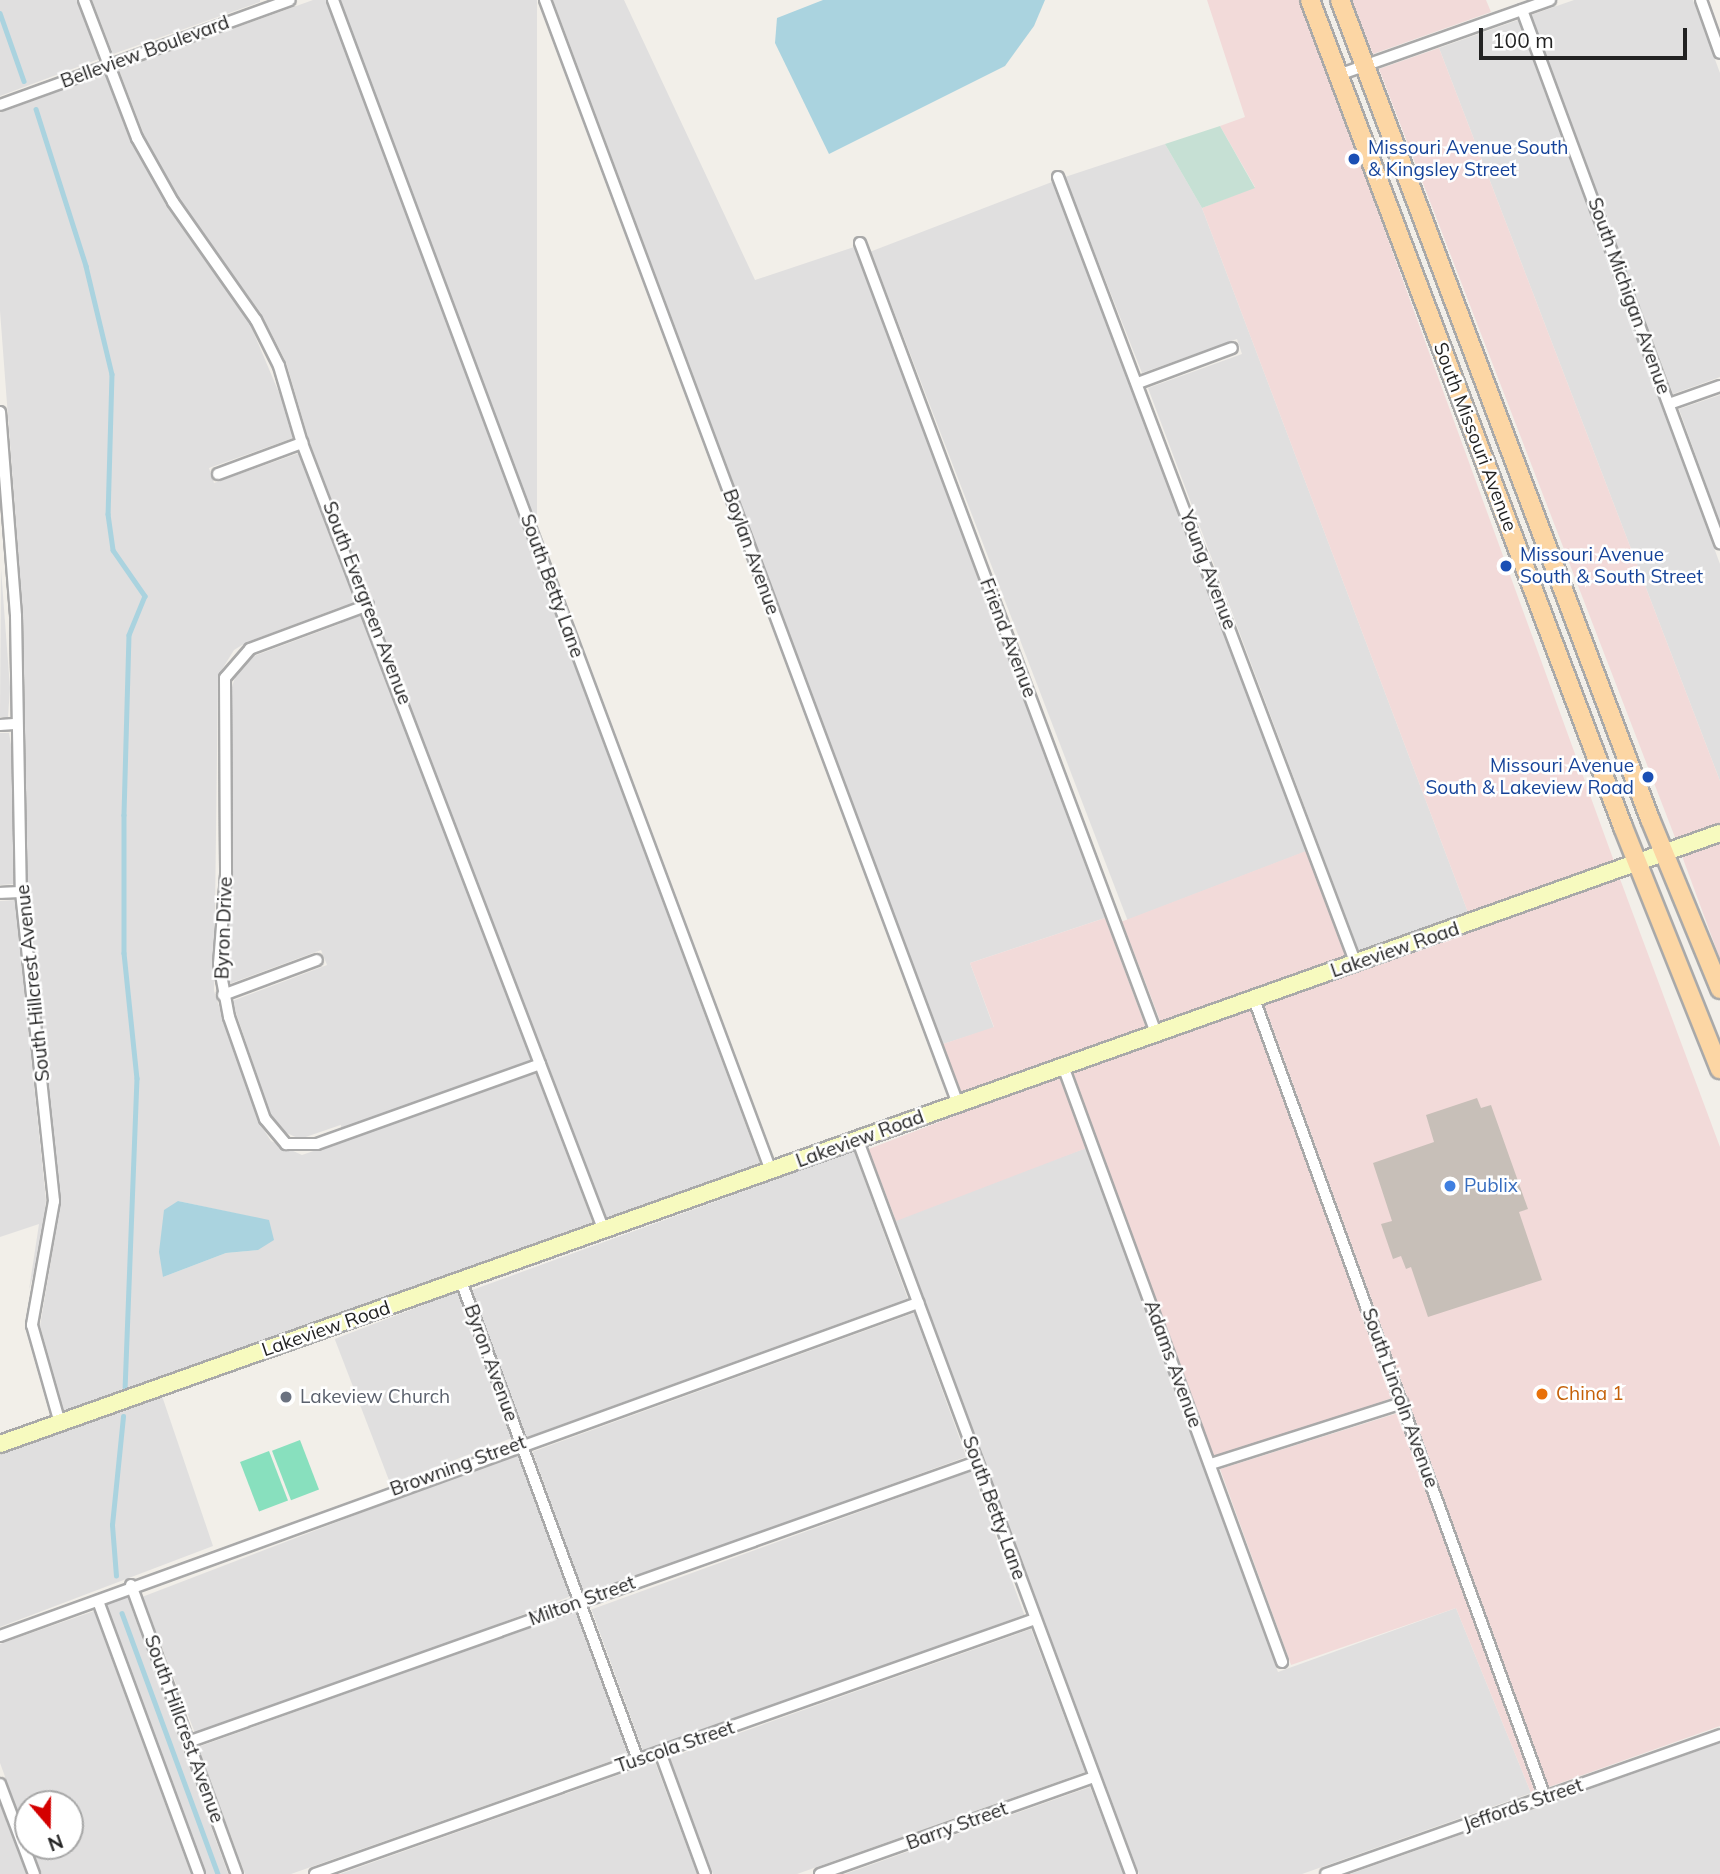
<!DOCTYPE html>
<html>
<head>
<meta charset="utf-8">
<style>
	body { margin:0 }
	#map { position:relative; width:1720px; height:1874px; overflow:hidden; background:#f2efe9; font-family:Mulish,sans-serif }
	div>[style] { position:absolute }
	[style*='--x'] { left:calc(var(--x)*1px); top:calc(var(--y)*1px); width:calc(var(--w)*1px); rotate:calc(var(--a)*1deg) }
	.residential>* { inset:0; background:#e0dfdf; transform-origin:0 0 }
	.commercial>* { inset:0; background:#f2dad9; transform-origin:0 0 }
	.wetland>* { inset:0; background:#c6e0d4 }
	.pitch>* { inset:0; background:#88e0be; transform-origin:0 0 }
	.water>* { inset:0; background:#aad3df }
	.stream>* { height:4.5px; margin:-2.25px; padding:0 2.25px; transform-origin:2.25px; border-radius:2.25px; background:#aad3df }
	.building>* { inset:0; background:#c7bfb8 }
	.roads { filter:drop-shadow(2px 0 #a9a9a9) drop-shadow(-2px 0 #a9a9a9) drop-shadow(0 2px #a9a9a9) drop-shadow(0 -2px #a9a9a9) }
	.street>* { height:10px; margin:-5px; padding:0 5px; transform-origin:5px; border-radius:5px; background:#fff }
	.secondary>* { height:16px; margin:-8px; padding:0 8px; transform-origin:8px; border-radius:8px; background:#f7fabf }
	.primary>* { height:18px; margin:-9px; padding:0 9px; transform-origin:9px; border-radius:9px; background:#fcd6a4 }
	.dots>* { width:19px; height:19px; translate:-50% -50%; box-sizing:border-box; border:4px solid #fff; border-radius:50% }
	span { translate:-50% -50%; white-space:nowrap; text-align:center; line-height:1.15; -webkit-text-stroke:5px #fff; paint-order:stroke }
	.street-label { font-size:19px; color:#222 }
	.transit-label { font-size:19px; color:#164399 }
	.left { translate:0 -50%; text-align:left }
	.right { translate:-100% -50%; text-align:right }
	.shop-label { font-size:19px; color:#366cbe }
	.food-label { font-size:19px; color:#c56008 }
	.worship-label { font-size:19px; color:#5b616d }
	.north { position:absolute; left:14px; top:1790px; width:70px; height:70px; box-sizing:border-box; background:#fff; border:2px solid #a7a7a7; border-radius:50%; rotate:160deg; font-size:19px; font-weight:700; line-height:28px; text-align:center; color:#222 }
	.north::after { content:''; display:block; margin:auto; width:24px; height:32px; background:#d40000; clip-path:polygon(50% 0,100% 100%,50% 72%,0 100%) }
	.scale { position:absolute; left:1479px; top:28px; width:208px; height:32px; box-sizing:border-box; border:4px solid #222; border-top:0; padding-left:9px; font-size:21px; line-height:24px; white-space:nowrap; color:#222; -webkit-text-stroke:5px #fff; paint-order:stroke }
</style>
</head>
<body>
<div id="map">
	<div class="residential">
		<div style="clip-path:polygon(0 0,77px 0,99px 59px,0 96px)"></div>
		<div style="clip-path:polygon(92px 0,260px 0,260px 2px,113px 54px)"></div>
		<div style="clip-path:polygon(313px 0,326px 0,761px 1166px,608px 1221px,309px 441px,286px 362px,262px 315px,178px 198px,144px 135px,119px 70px)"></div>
		<div style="left:341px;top:0;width:196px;height:1240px"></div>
		<div style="clip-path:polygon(553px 0,624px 0,755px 280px,854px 247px,1105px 918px,970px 963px,994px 1028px,943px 1044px)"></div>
		<div style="clip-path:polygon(1574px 0,1693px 0,1720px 73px,1720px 377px,1673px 394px,1531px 15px)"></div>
		<div style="clip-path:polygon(1518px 20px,1720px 564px,1720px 781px,1439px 48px)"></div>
		<div style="clip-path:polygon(evenodd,105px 74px,131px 142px,167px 207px,250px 324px,285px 407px,293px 438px,209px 468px,214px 483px,299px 453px,359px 600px,247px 642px,234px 650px,218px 676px,214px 991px,258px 1121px,271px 1141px,302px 1155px,536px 1074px,594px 1226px,64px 1413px,40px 1326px,61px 1200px,28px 892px,23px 616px,0 311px,0 113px,105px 74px,178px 1201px,252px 1217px,258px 1250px,226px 1253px,163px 1277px,178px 1201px)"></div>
		<div style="clip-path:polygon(1165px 144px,1202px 208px,1469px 915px,1359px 952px,1148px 388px,1242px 354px,1237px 339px,1142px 373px,1065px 177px)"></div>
		<div style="left:1052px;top:182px;width:716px;height:194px;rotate:69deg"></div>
		<div style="clip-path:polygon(1720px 395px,1720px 523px,1679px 409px)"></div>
		<div style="clip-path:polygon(1px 569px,10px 688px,8px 717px,0 717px)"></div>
		<div style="clip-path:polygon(364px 615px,531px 1059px,300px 1139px,280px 1130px,271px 1116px,232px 1001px,327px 965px,321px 950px,229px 984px,231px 690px,237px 671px,254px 656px)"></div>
		<div style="clip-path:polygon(0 733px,9px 733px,14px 763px,16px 854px,14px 884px,0 885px)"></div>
		<div style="clip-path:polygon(15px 900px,46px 1200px,42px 1245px,29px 1290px,39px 1224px,0 1237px,0 901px)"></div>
		<div style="clip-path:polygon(1086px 1148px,1278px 1672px,1456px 1608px,1531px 1793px,1302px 1874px,1139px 1874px,894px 1217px)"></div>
		<div style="left:854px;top:1151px;width:157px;height:407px;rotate:70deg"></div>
		<div style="left:457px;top:1292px;width:156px;height:131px;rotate:69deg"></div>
		<div style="left:914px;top:1313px;width:153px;height:406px;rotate:70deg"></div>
		<div style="clip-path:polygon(162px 1396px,213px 1546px,0 1627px,0 1453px)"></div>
		<div style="left:517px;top:1453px;width:153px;height:401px;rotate:69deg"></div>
		<div style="left:972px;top:1471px;width:153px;height:405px;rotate:70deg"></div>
		<div style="left:127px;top:1596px;width:296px;height:22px;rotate:70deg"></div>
		<div style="clip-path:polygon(94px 1611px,191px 1874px,41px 1874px,31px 1846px,70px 1846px,70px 1804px,28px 1804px,28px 1839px,0 1763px,0 1644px)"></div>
		<div style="clip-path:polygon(576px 1611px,628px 1755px,291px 1874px,245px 1874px,198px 1747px)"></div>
		<div style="clip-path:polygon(1031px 1629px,1085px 1772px,797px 1874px,713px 1874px,669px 1758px)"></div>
		<div style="clip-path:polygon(1720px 1743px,1720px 1874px,1350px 1874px)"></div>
		<div style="clip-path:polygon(655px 1762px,697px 1874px,340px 1874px)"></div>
		<div style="clip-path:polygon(1090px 1787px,1124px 1874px,845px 1874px)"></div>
		<div style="clip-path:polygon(0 1804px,26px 1874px,0 1874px)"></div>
	</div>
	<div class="commercial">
		<div style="clip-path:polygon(1207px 0,1301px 0,1615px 864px,1360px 954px,1469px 915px,1202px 208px,1255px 187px,1220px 126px,1245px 117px)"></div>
		<div style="clip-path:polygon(1352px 0,1486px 0,1491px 12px,1373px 54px)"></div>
		<div style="clip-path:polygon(1439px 48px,1720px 781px,1720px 824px,1676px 840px,1379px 69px)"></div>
		<div style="clip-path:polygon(1720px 841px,1720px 959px,1682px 856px)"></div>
		<div style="left:1306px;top:851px;width:116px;height:197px;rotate:69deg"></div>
		<div style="clip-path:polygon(1620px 879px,1720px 1147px,1720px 1726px,1549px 1787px,1264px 1004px)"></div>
		<div style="clip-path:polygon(1105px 918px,1146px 1028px,962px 1094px,943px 1044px,994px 1027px,970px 963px)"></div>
		<div style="left:1250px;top:1009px;width:414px;height:188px;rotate:70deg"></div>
		<div style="left:1059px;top:1076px;width:77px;height:204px;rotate:69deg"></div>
		<div style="clip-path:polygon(1398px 1413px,1535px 1792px,1531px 1793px,1456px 1608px,1291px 1665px,1289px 1659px,1220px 1469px)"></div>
	</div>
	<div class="wetland">
		<div style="clip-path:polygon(1220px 126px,1255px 188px,1202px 208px,1165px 144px)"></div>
	</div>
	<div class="pitch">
		<div style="left:300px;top:1440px;width:53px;height:30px;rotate:69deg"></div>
		<div style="left:269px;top:1451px;width:53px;height:31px;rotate:69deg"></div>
	</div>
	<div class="water">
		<div style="clip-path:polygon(823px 0,1045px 0,1034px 26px,1005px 66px,829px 154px,775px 43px,777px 18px)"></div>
		<div style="clip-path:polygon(178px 1201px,269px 1220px,274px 1240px,258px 1250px,226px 1253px,163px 1277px,159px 1252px,164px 1210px)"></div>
	</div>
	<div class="stream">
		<div style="--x:0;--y:13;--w:72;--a:70.6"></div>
		<div style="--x:36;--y:109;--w:165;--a:72.3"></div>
		<div style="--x:86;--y:266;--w:111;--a:76.5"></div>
		<div style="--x:112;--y:374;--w:140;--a:91.6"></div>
		<div style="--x:108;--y:514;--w:36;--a:82"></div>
		<div style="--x:113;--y:550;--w:56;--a:55.2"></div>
		<div style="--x:145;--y:596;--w:42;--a:112.3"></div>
		<div style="--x:129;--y:635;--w:180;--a:91.6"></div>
		<div style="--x:124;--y:815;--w:138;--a:90"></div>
		<div style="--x:124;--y:953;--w:126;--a:84.1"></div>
		<div style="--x:137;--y:1078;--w:309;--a:92.2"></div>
		<div style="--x:116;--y:1576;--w:51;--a:-94.5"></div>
		<div style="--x:112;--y:1525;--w:109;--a:-84.2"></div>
		<div style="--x:122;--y:1613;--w:278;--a:69.8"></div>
	</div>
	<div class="building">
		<div style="clip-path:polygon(1477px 1098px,1481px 1108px,1491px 1105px,1528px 1209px,1519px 1212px,1542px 1280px,1428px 1317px,1411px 1267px,1406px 1269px,1401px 1256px,1393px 1259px,1381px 1224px,1392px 1221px,1373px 1163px,1434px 1142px,1426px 1115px)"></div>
	</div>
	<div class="roads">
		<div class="street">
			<div style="--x:84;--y:0;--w:148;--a:69"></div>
			<div style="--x:137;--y:138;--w:73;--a:60.6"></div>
			<div style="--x:173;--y:202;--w:144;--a:54.9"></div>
			<div style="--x:256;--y:320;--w:51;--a:63.4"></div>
			<div style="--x:279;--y:366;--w:80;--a:73.4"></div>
			<div style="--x:302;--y:443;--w:844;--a:69.03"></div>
			<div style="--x:333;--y:0;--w:1250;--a:69.49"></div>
			<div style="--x:545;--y:0;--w:1179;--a:69.49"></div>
			<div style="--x:1701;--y:0;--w:56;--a:70.3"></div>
			<div style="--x:1522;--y:10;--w:569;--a:69.62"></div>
			<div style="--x:1338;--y:75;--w:225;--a:-19.5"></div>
			<div style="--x:0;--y:105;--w:308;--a:-19.9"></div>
			<div style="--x:1058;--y:177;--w:842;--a:69.26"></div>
			<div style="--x:860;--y:243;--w:844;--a:69.46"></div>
			<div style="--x:1138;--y:383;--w:100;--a:-20.4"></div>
			<div style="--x:1669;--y:404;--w:54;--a:-19.4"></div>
			<div style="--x:0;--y:412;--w:205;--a:85.5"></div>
			<div style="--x:16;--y:616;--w:276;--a:89"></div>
			<div style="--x:21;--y:892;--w:311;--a:83.9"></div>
			<div style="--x:54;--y:1201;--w:126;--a:100.1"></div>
			<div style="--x:32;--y:1325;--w:102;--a:74.1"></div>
			<div style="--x:218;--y:474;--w:90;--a:-20.3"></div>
			<div style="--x:368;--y:605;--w:126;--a:159.6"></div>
			<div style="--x:250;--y:649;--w:38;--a:131"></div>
			<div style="--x:225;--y:678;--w:197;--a:89.7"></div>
			<div style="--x:226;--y:875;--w:89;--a:94.5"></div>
			<div style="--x:219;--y:964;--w:54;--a:79.3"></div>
			<div style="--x:229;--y:1017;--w:108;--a:70.6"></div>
			<div style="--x:265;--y:1119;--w:33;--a:50"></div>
			<div style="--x:286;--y:1144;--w:31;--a:0"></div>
			<div style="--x:317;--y:1144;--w:237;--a:-19.7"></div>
			<div style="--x:0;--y:725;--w:14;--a:-4"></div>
			<div style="--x:0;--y:893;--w:21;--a:-3"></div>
			<div style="--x:223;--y:995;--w:100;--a:-20.4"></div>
			<div style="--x:1254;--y:999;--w:849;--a:69.97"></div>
			<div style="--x:1063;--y:1066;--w:635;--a:69.82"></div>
			<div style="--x:858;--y:1141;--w:782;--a:69.57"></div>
			<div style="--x:461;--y:1281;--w:511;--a:69.72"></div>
			<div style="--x:1211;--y:1464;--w:201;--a:-17.7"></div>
			<div style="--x:131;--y:1585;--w:308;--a:69.9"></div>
			<div style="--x:98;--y:1601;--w:291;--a:69.7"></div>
			<div style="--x:0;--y:1636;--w:977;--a:-19.94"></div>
			<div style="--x:188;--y:1742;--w:836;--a:-19.56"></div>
			<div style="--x:660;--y:1752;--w:130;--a:69.8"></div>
			<div style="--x:0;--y:1784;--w:96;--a:69.3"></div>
			<div style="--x:315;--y:1874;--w:764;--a:-19.5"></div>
			<div style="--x:820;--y:1874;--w:291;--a:-19.5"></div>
			<div style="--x:1326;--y:1874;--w:418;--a:-19.4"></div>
		</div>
		<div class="secondary">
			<div style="--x:0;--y:1444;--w:1825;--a:-19.56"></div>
		</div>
		<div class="primary">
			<div style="--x:1310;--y:0;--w:884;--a:69.27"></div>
			<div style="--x:1623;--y:827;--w:261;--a:68.2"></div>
			<div style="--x:1340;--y:0;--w:876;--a:69.27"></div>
			<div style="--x:1650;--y:819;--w:184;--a:67.6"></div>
		</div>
	</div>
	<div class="dots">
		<div style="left:1354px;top:159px;background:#1a4fb4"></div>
		<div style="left:1506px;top:566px;background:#1a4fb4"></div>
		<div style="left:1648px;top:777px;background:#1a4fb4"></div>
		<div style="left:1450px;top:1186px;background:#3f7fe0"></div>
		<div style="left:1542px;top:1394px;background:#e8710a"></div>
		<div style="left:286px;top:1397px;background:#6b7280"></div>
	</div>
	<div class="street-label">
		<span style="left:145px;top:52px;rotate:-20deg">Belleview Boulevard</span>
		<span style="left:1629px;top:296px;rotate:70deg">South Michigan Avenue</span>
		<span style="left:1475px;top:437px;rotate:69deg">South Missouri Avenue</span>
		<span style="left:751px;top:552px;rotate:70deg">Boylan Avenue</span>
		<span style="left:1208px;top:570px;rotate:69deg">Young Avenue</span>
		<span style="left:552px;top:586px;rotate:70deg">South Betty Lane</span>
		<span style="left:367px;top:603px;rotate:69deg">South Evergreen Avenue</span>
		<span style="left:1008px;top:638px;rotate:69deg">Friend Avenue</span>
		<span style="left:224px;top:928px;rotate:-88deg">Byron Drive</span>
		<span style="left:1395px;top:950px;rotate:-19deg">Lakeview Road</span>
		<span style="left:33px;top:983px;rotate:-96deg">South Hillcrest Avenue</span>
		<span style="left:860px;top:1139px;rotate:-20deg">Lakeview Road</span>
		<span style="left:326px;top:1329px;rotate:-19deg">Lakeview Road</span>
		<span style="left:491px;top:1363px;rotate:70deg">Byron Avenue</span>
		<span style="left:1173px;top:1364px;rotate:70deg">Adams Avenue</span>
		<span style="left:1400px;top:1398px;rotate:70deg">South Lincoln Avenue</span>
		<span style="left:458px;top:1466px;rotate:-20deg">Browning Street</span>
		<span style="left:994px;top:1508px;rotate:70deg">South Betty Lane</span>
		<span style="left:582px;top:1601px;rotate:-20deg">Milton Street</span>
		<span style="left:184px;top:1729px;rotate:70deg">South Hillcrest Avenue</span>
		<span style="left:675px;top:1747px;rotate:-19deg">Tuscola Street</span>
		<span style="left:1523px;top:1805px;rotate:-19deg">Jeffords Street</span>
		<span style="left:957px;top:1826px;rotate:-20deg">Barry Street</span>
	</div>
	<div class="transit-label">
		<span class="left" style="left:1368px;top:159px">Missouri Avenue South<br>&amp; Kingsley Street</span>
		<span class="left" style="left:1520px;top:566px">Missouri Avenue<br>South &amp; South Street</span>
		<span class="right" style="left:1634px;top:777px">Missouri Avenue<br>South &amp; Lakeview Road</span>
	</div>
	<div class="shop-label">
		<span class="left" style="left:1464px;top:1186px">Publix</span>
	</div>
	<div class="food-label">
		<span class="left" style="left:1556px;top:1394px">China 1</span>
	</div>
	<div class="worship-label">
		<span class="left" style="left:300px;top:1397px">Lakeview Church</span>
	</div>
	<div class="north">N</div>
	<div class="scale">100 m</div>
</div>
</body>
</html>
